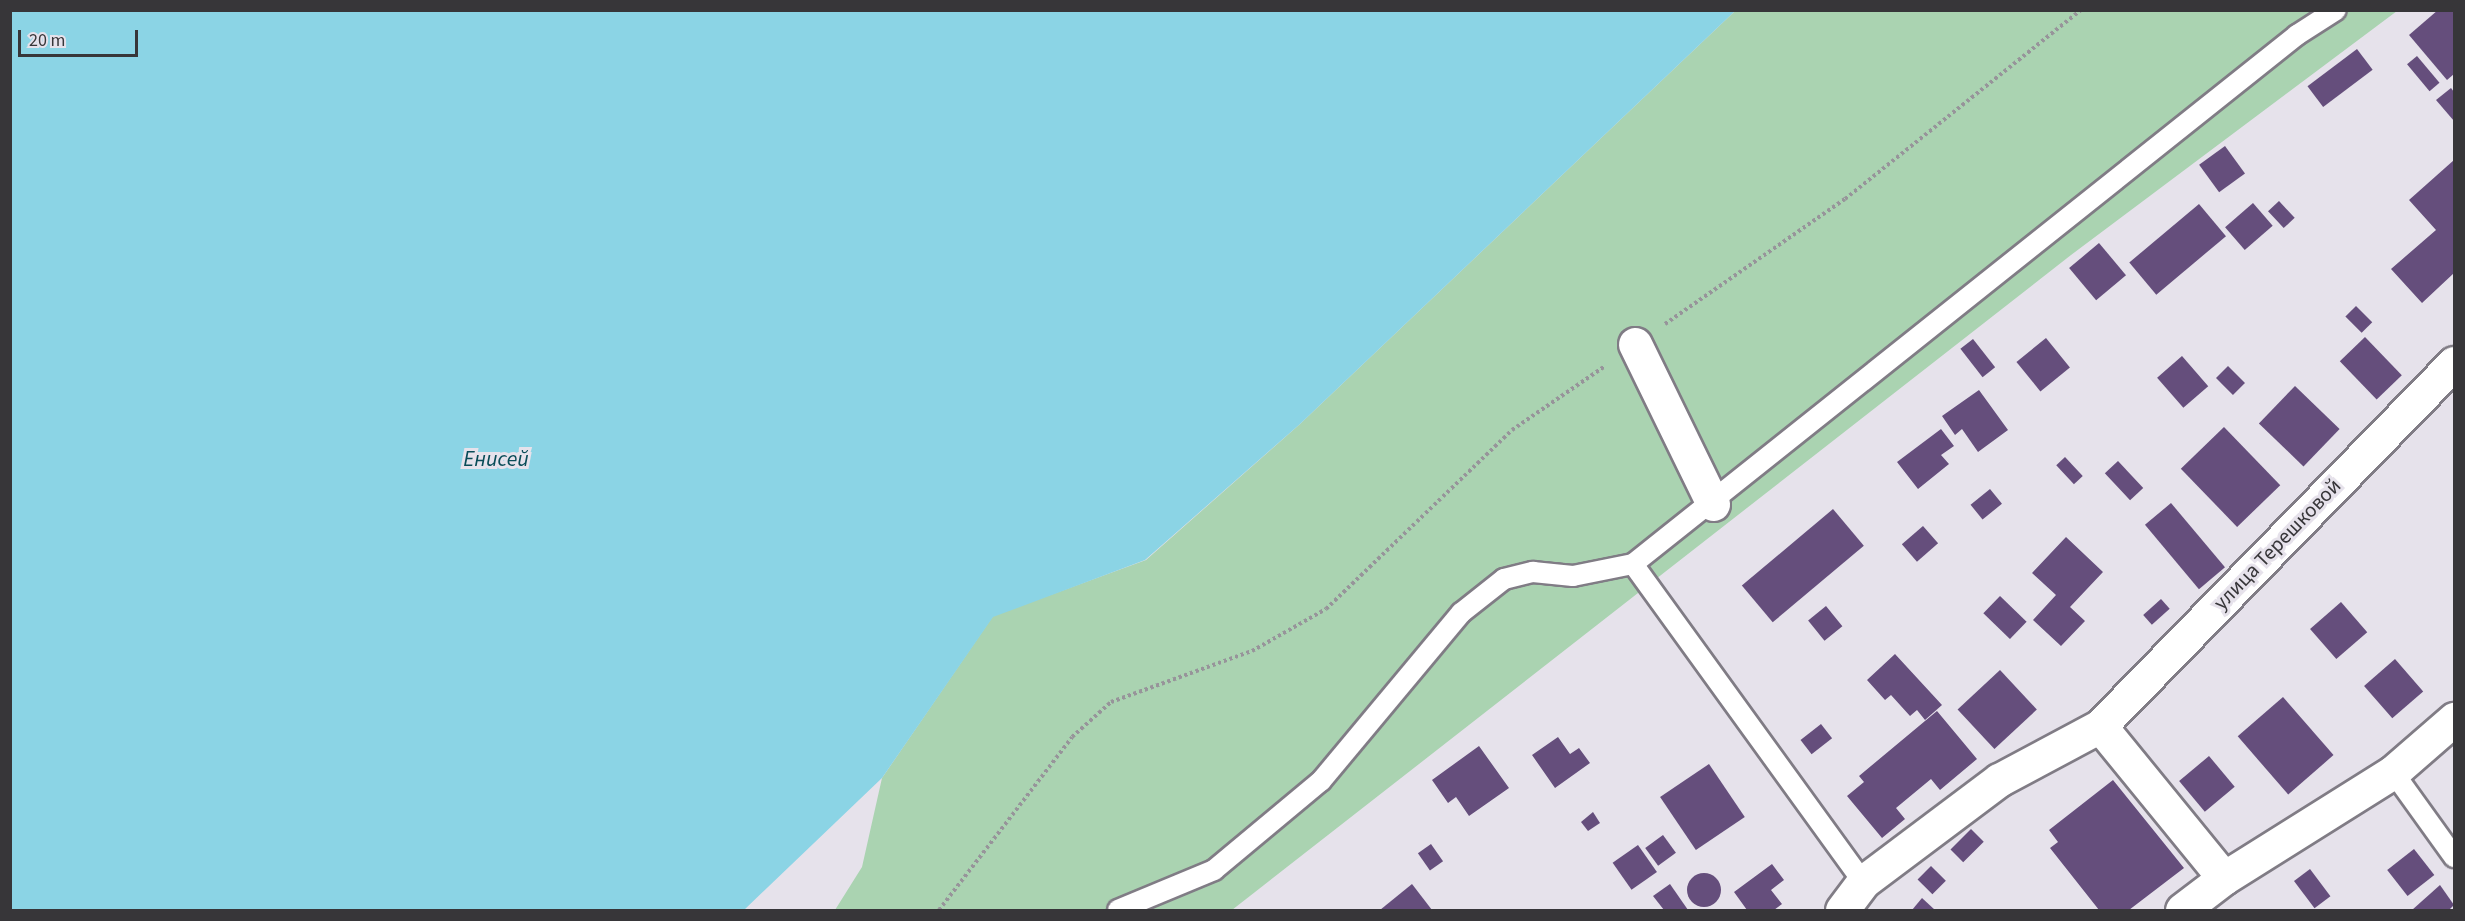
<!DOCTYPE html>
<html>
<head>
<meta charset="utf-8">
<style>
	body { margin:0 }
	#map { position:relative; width:2465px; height:921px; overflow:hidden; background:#e6e2eb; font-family:"Source Sans 3",sans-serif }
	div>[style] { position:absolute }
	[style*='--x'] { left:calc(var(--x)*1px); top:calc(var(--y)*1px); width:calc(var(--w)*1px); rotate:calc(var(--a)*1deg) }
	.green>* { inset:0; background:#aad3b1 }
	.water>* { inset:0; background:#8bd4e5 }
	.building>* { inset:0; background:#654e7c; transform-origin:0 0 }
	.round { border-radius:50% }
	.path>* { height:4px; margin-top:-2px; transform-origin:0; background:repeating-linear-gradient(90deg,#97949a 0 3px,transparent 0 6px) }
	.roads { filter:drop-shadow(2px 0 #807c85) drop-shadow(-2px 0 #807c85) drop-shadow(0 2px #807c85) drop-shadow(0 -2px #807c85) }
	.service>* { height:20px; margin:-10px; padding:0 10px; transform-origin:10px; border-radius:10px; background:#fff }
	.minor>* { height:33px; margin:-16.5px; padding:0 16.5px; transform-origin:16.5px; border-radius:16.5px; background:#fff }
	span { translate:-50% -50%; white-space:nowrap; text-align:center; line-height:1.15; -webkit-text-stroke:6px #e6e2eb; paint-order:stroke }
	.street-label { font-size:21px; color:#373639 }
	.water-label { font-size:22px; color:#094c58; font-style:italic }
	.frame { position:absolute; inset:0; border:12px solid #373639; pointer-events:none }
	.scale { position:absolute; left:18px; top:30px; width:120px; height:27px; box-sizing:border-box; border:3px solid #373639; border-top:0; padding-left:8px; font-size:18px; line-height:21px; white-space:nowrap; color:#373639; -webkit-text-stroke:4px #e6e2eb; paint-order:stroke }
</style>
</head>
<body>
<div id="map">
	<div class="green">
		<div style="clip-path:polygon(1735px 11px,2397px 11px,2071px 255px,1232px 910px,835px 910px,862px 867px,882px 778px,993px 616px,1146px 560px,1300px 424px)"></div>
	</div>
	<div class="water">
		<div style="clip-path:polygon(10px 11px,11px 10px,1735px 11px,1300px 424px,1145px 560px,993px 617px,882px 778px,744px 910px,11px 910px)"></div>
	</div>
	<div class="building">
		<div style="clip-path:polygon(2438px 10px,2454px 10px,2454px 74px,2447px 80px,2409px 35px)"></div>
		<div style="left:2357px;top:49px;width:26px;height:62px;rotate:53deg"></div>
		<div style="left:2417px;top:56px;width:35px;height:13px;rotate:50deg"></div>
		<div style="clip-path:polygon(2451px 88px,2454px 92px,2454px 121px,2436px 100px)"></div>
		<div style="left:2225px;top:146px;width:34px;height:32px;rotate:54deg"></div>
		<div style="clip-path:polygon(2454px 160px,2454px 273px,2422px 303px,2391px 269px,2436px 230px,2409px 200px)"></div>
		<div style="left:2279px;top:201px;width:23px;height:15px;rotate:47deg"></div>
		<div style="left:2253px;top:203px;width:30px;height:37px;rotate:49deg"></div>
		<div style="left:2199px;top:204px;width:42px;height:91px;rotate:50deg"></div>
		<div style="left:2099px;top:243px;width:42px;height:39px;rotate:50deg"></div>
		<div style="left:2356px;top:306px;width:23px;height:15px;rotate:45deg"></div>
		<div style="left:2365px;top:337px;width:53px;height:35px;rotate:46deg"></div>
		<div style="left:2046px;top:338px;width:38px;height:38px;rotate:51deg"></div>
		<div style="left:1973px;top:339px;width:36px;height:16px;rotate:52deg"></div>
		<div style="left:2182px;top:356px;width:40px;height:33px;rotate:49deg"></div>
		<div style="left:2228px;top:366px;width:24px;height:17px;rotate:45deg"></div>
		<div style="left:2295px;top:386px;width:62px;height:52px;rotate:44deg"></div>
		<div style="clip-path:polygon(1979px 390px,2008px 430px,1978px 452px,1962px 429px,1955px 435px,1942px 416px)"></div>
		<div style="left:2224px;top:427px;width:81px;height:60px;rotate:46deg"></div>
		<div style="clip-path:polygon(1941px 429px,1954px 446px,1941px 455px,1949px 464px,1918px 489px,1897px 462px)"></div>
		<div style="left:2065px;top:457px;width:26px;height:12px;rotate:47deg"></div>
		<div style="left:2118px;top:461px;width:37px;height:18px;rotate:47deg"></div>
		<div style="left:1990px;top:489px;width:19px;height:25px;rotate:51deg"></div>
		<div style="left:2171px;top:503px;width:84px;height:34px;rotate:50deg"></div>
		<div style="left:1833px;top:509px;width:48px;height:119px;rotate:50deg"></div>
		<div style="left:1923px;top:526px;width:23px;height:28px;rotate:49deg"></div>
		<div style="clip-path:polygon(2066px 537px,2103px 572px,2070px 607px,2085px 621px,2061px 646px,2033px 620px,2056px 595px,2032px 573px)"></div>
		<div style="left:2000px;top:596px;width:37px;height:24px;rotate:44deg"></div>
		<div style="left:2161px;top:599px;width:13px;height:24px;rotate:48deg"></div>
		<div style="left:2341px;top:602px;width:40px;height:41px;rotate:49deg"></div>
		<div style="left:1826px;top:606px;width:26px;height:23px;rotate:51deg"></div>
		<div style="clip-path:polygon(1895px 654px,1942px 705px,1925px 720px,1917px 710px,1910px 716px,1891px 695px,1885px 700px,1867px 680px)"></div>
		<div style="left:2395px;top:659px;width:43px;height:41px;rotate:49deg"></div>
		<div style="left:2000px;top:670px;width:54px;height:58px;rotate:47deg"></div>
		<div style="left:2283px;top:697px;width:77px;height:60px;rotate:49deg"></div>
		<div style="clip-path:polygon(1937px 711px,1977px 759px,1940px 790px,1931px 779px,1896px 808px,1905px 819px,1882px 838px,1847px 796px,1864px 782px,1859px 776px)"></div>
		<div style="left:1821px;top:724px;width:18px;height:26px;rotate:52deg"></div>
		<div style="clip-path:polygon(1558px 737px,1570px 754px,1579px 748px,1590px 763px,1555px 788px,1532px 755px)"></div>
		<div style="clip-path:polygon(1479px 746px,1509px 788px,1469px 816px,1456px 797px,1448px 803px,1432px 780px)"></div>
		<div style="left:2209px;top:756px;width:40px;height:39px;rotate:50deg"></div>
		<div style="left:1709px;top:764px;width:64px;height:59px;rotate:56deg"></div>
		<div style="clip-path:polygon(2113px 780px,2184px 868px,2129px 910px,2099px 910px,2050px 848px,2058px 842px,2049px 830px)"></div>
		<div style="clip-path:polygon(1593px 812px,1600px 823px,1588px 831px,1581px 822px)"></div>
		<div style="left:1971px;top:829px;width:18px;height:29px;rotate:45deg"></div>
		<div style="left:1663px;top:835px;width:22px;height:22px;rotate:54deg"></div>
		<div style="left:1431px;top:844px;width:21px;height:16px;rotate:55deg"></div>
		<div style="left:1638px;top:845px;width:33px;height:31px;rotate:55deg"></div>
		<div style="left:2414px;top:849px;width:33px;height:34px;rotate:52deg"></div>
		<div style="clip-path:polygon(1772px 864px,1784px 880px,1771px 890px,1782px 904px,1774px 910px,1747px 910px,1734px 892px)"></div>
		<div style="left:1931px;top:866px;width:21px;height:19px;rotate:45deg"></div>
		<div style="left:2310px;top:869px;width:34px;height:20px;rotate:53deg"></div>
		<div class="round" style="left:1687px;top:873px;width:34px;height:34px"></div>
		<div style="clip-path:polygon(1412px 884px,1432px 910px,1380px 910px)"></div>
		<div style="clip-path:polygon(1670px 884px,1688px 910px,1664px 910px,1653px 896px)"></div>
		<div style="clip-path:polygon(2440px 885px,2454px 905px,2449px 910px,2412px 910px)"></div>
		<div style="clip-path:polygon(1922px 898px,1935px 910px,1912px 910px)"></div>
	</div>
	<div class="path">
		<div style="--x:1665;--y:324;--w:219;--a:-34.8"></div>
		<div style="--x:1845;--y:199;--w:302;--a:-38.7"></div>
		<div style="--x:939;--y:910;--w:218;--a:-52.4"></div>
		<div style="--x:1072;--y:737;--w:52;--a:-41.9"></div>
		<div style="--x:1111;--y:702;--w:150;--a:-19.9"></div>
		<div style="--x:1252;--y:651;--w:85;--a:-29.6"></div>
		<div style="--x:1326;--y:609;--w:258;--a:-43.9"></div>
		<div style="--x:1512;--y:430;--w:113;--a:-34.5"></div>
	</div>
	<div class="roads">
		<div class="service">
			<div style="--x:1633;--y:564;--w:392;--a:54.1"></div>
			<div style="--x:2393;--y:772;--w:105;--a:54.3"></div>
			<div style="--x:1118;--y:910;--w:104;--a:-22.6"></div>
			<div style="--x:1214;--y:870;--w:139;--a:-39.8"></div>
			<div style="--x:1321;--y:781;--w:219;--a:-50.2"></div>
			<div style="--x:1461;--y:613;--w:55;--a:-38.3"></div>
			<div style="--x:1504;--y:579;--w:30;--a:-14"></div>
			<div style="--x:1533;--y:572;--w:40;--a:5.7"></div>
			<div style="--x:1573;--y:576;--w:61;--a:-11.3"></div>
			<div style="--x:1633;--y:564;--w:849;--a:-38.54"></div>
			<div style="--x:2297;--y:35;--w:46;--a:-32.7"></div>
		</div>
		<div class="minor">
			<div style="--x:1635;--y:344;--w:178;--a:64"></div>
			<div style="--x:2100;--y:726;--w:196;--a:50.8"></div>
			<div style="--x:2224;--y:878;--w:199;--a:-32.1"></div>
			<div style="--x:2393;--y:772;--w:81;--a:-41"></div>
			<div style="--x:1842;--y:910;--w:35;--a:-53"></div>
			<div style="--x:1863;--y:882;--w:170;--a:-36.9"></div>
			<div style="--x:1999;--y:780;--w:115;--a:-28.1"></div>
			<div style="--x:2100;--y:726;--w:507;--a:-45.72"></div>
			<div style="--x:2182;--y:910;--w:53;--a:-37.3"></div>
		</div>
	</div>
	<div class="street-label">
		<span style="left:2277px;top:544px;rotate:-46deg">улица Терешковой</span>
	</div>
	<div class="water-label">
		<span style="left:496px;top:460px">Енисей</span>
	</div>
	<div class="frame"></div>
	<div class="scale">20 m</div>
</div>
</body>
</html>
